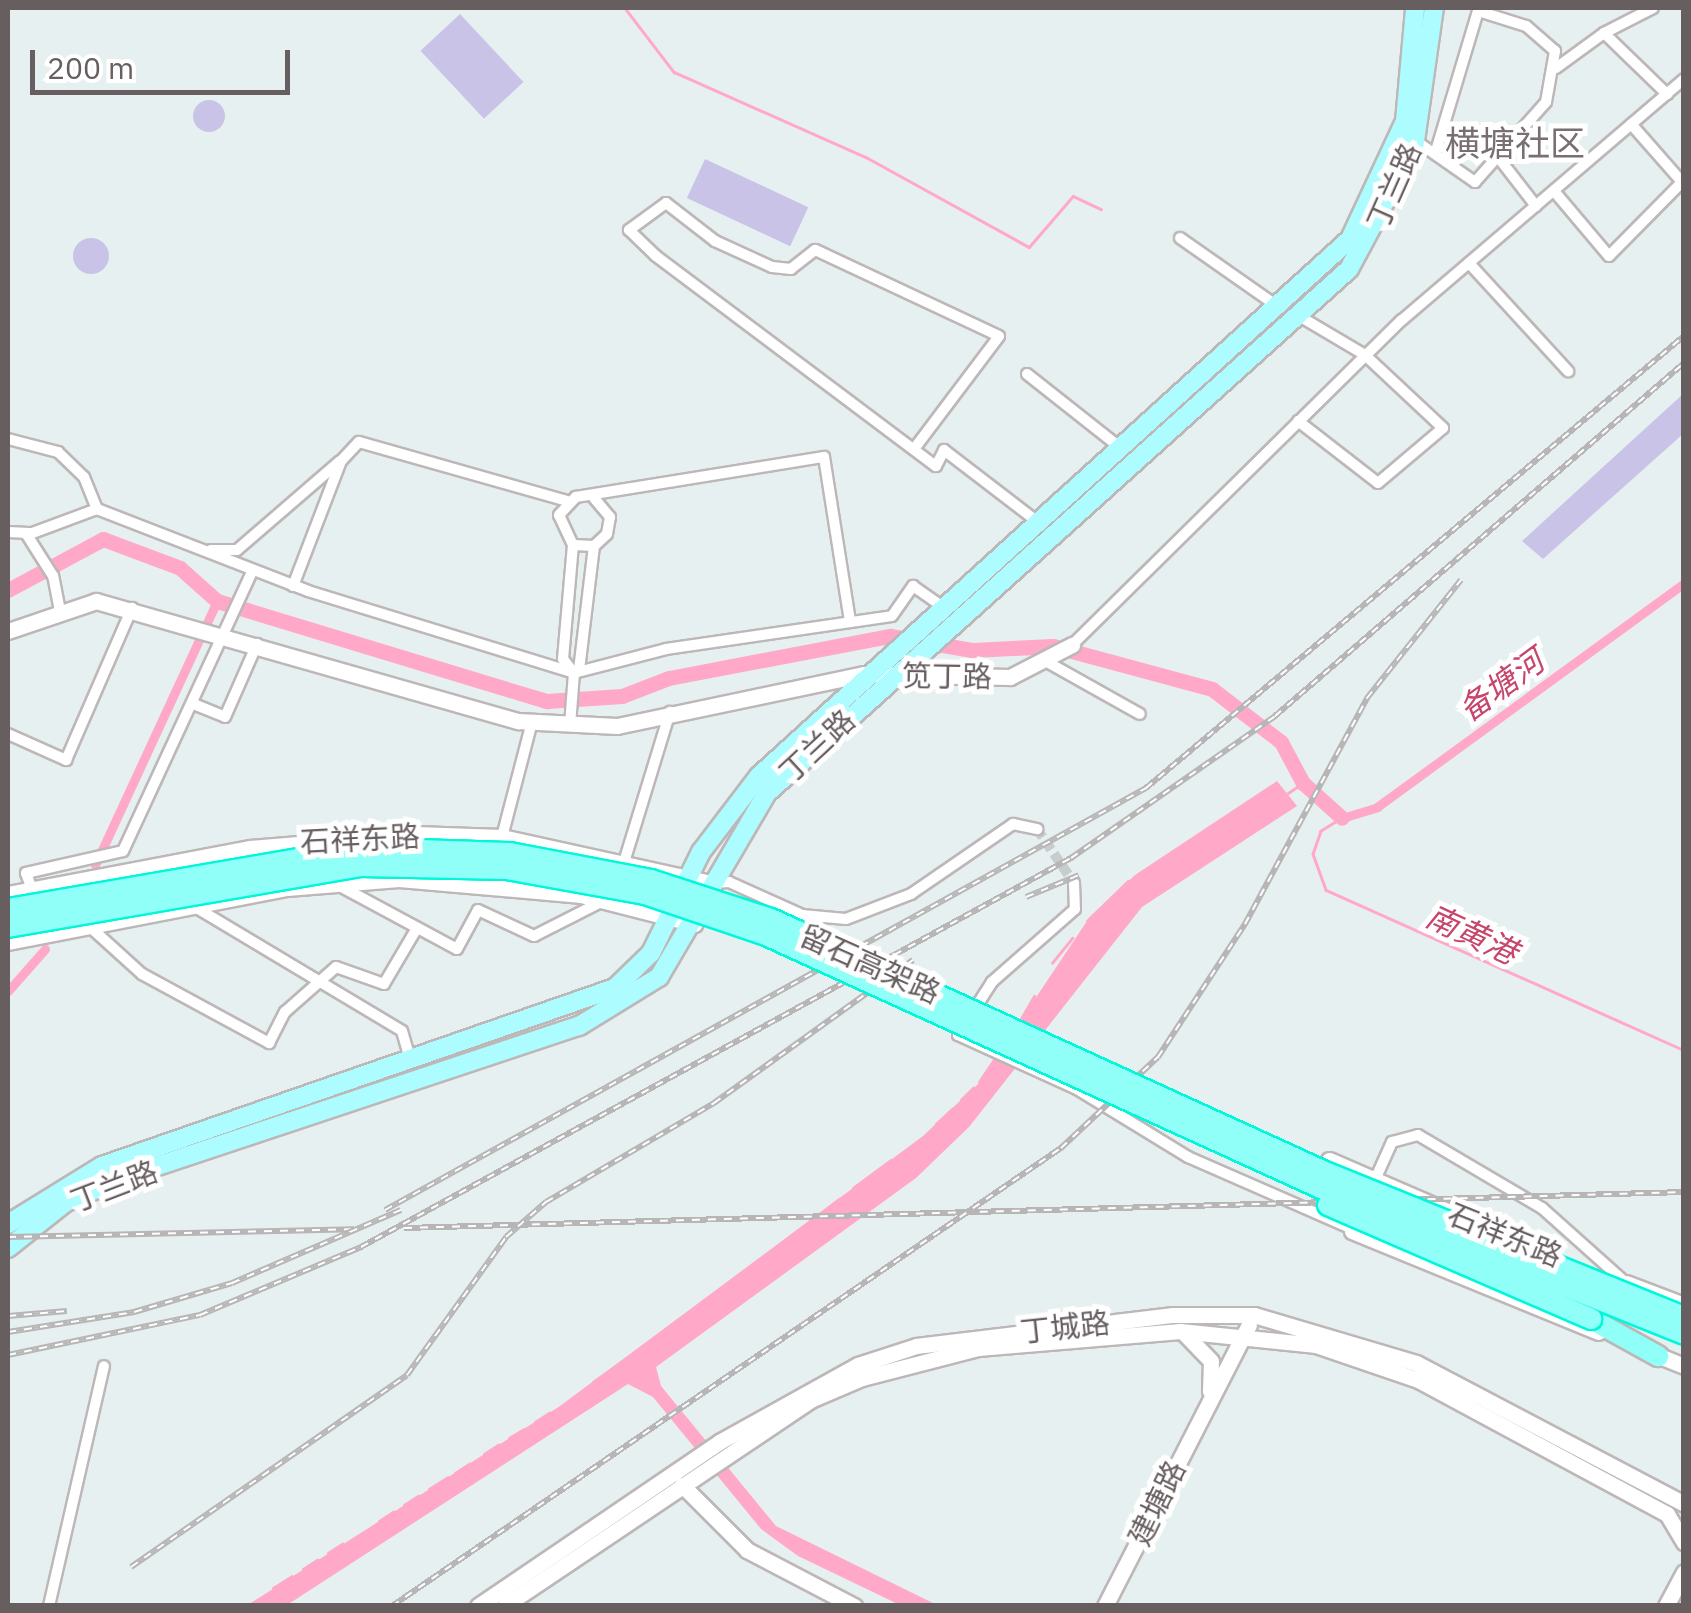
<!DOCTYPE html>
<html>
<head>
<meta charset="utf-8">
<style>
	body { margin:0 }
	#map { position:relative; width:1691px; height:1613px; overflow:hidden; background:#e7f0f0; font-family:"IBM Plex Sans","Noto Sans SC",sans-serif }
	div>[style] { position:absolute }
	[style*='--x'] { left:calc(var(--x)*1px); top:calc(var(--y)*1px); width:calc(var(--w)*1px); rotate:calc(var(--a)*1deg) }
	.green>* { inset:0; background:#cac3e8; transform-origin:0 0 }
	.round { border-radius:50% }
	.water>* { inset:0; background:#ffa8c8 }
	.stream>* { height:2.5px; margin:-1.25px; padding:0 1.25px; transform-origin:1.25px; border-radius:1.25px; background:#ffa8c8 }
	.canal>* { height:9px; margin:-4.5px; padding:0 4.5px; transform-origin:4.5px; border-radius:4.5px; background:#ffa8c8 }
	.river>* { height:15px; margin:-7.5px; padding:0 7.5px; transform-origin:7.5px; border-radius:7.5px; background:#ffa8c8 }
	.street-tunnel>* { height:10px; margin-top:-5px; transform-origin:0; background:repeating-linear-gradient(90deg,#c7cccc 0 10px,transparent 0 15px) }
	.roads { filter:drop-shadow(2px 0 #bdb7b8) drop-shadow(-2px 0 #bdb7b8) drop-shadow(0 2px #bdb7b8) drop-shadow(0 -2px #bdb7b8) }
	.street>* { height:10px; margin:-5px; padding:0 5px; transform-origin:5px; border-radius:5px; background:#fff }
	.secondary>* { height:15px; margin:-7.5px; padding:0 7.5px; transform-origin:7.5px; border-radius:7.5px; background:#fff }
	.primary>* { height:18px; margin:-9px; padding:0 9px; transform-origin:9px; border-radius:9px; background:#adfcff }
	.highway>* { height:20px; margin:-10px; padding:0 10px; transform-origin:10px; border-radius:10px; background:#8ffff8 }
	.rail>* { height:6px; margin-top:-3px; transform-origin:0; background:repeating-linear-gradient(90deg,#fff 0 8px,#b7b5b5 0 16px); box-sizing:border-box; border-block:2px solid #b7b5b5 }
	.bridges { filter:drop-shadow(2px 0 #00f7da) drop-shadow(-2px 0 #00f7da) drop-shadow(0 2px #00f7da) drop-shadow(0 -2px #00f7da) }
	.highway-bridge>* { height:20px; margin:-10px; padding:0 10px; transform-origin:10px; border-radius:10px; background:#8ffff8 }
	span { translate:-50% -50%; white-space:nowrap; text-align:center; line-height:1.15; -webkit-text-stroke:10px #fff; paint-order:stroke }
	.street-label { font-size:30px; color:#675e60 }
	.water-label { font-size:32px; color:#c6466c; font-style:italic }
	.quarter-label { font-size:35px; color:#796f72 }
	.frame { position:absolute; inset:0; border:10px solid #675e60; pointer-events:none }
	.scale { position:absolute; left:30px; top:50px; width:260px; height:45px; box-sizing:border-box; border:5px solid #675e60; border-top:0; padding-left:12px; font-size:30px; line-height:35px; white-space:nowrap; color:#675e60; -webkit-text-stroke:8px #fff; paint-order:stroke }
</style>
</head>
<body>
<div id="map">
	<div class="green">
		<div style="left:460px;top:14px;width:93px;height:54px;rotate:47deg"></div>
		<div class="round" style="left:193px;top:100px;width:32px;height:32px"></div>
		<div style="left:705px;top:159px;width:114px;height:43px;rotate:25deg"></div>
		<div class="round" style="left:73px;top:238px;width:36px;height:36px"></div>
		<div style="clip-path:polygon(1683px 394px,1683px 434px,1543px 559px,1522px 541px)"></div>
	</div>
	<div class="water">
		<div style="clip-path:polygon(1277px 781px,1297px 806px,1142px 907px,969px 1127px,916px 1178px,656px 1367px,661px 1386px,776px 1526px,937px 1605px,900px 1605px,798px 1556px,761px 1529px,653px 1397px,628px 1384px,287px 1605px,246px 1606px,560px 1406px,923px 1136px,979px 1083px,1089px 918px,1135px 875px)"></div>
	</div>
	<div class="stream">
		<div style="--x:625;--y:8;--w:81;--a:52.6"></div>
		<div style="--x:674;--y:72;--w:210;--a:23.9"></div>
		<div style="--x:866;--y:157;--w:186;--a:28.9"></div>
		<div style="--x:1029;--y:247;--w:67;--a:-49.2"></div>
		<div style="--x:1073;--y:196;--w:31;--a:25"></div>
		<div style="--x:1288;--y:793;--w:18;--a:-34"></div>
		<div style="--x:1342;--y:818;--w:25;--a:148"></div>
		<div style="--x:1321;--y:831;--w:24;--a:109"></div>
		<div style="--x:1313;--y:854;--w:38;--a:70"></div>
		<div style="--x:1326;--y:890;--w:392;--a:24.1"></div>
		<div style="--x:1087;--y:921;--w:57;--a:-44.3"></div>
		<div style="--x:1052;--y:963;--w:32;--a:-51"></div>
		<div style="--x:1018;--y:1024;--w:32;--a:-60"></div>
		<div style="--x:979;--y:1082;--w:32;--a:-56"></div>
		<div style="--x:961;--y:1100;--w:17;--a:-45"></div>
		<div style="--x:936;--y:1124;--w:22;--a:-43"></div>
		<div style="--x:853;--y:1188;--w:47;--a:-36.4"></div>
		<div style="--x:746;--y:1270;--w:117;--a:-37.4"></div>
		<div style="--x:670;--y:1327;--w:42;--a:-36.3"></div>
		<div style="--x:593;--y:1382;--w:42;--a:-35.2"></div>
		<div style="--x:535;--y:1422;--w:17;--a:-33"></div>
		<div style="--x:509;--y:1438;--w:17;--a:-31"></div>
		<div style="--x:484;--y:1454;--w:17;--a:-33"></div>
		<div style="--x:455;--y:1473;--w:17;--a:-33"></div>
		<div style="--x:429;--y:1489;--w:22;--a:-32"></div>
		<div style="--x:404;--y:1505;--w:17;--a:-33"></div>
		<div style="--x:379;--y:1521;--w:17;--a:-33"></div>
		<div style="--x:328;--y:1553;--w:17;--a:-33"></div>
		<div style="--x:303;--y:1569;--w:17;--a:-33"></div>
		<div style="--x:273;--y:1588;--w:22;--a:-32"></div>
	</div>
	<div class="canal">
		<div style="--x:1342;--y:818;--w:37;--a:-17"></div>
		<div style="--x:1377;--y:807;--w:380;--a:-36.1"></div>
		<div style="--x:95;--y:865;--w:291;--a:-65.2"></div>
		<div style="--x:8;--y:991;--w:56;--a:-48.6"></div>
	</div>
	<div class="river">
		<div style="--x:8;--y:590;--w:108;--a:-28.2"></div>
		<div style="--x:103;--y:539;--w:82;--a:20.6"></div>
		<div style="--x:180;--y:568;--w:50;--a:41.7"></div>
		<div style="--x:217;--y:601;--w:345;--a:16.9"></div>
		<div style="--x:547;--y:701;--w:75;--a:-3.8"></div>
		<div style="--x:622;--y:696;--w:50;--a:-21"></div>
		<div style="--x:669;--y:678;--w:225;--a:-10.8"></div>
		<div style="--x:890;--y:636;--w:83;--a:9.7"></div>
		<div style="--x:972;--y:650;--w:81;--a:-2.8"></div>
		<div style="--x:1053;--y:646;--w:165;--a:15.1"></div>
		<div style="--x:1212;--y:689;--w:87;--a:37.5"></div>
		<div style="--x:1281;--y:742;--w:47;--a:61.8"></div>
		<div style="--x:1303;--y:783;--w:52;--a:41.9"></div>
	</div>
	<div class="street-tunnel">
		<div style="--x:1037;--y:829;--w:65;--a:55.6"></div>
	</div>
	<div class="roads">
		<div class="street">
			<div style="--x:1653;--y:8;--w:55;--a:153"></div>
			<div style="--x:1604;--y:33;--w:88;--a:44.1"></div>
			<div style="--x:1556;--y:68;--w:59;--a:-36.1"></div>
			<div style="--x:1416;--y:141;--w:72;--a:34.8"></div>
			<div style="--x:1475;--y:182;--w:107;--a:-48.4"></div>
			<div style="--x:1546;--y:102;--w:52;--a:-80"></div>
			<div style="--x:1555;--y:51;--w:38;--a:-139"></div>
			<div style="--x:1526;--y:26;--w:50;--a:-162.6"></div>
			<div style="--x:1478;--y:11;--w:149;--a:106.7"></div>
			<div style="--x:1498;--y:157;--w:62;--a:52.2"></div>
			<div style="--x:1554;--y:191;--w:85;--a:49.8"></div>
			<div style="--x:1609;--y:256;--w:104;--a:-45.4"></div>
			<div style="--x:1682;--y:182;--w:77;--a:-131.3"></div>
			<div style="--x:1180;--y:238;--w:122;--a:35"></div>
			<div style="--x:1469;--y:263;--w:147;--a:47.5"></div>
			<div style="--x:1027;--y:374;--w:121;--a:38.3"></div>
			<div style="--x:1298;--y:421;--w:101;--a:37.8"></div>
			<div style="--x:1378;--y:483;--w:85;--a:-40.2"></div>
			<div style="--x:1443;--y:428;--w:107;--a:-136.9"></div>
			<div style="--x:1365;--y:355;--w:77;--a:-149.4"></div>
			<div style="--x:8;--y:439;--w:52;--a:14.6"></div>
			<div style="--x:58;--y:452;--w:36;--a:44"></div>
			<div style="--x:84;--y:477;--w:35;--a:68"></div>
			<div style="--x:914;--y:449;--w:141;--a:-53"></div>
			<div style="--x:999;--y:336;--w:203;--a:-154.9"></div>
			<div style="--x:815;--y:250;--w:31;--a:142"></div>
			<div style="--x:791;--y:269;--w:19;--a:-174"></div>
			<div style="--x:772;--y:267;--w:63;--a:-155.5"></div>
			<div style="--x:715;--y:241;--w:62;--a:-142.2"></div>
			<div style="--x:666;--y:203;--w:46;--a:143.9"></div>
			<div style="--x:629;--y:230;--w:37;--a:44"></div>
			<div style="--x:656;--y:256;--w:350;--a:36.9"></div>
			<div style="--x:936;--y:466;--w:18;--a:-63"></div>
			<div style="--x:944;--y:450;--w:118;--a:37.5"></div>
			<div style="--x:594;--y:498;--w:25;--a:50"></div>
			<div style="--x:610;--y:517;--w:17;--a:100"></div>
			<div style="--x:607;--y:534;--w:18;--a:137"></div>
			<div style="--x:594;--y:546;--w:21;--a:-177"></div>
			<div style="--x:573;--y:545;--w:33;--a:-115"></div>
			<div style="--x:559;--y:515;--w:25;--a:-47"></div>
			<div style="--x:576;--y:497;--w:251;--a:-9.2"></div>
			<div style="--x:824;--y:457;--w:167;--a:81"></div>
			<div style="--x:8;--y:532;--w:21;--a:3"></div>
			<div style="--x:211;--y:550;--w:26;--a:0"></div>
			<div style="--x:237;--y:550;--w:136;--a:-40.8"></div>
			<div style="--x:293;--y:586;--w:134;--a:-69"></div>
			<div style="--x:341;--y:461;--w:26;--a:-47"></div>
			<div style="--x:359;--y:442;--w:217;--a:15.8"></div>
			<div style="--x:60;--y:611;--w:36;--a:-101"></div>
			<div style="--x:53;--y:576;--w:49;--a:-122.4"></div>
			<div style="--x:27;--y:535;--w:75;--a:-20.4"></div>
			<div style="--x:97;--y:509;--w:226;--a:21.2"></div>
			<div style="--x:308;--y:591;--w:278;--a:17.1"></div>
			<div style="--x:574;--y:673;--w:95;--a:-14.6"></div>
			<div style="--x:666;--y:649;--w:228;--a:-8.3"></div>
			<div style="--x:892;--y:616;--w:37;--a:-55"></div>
			<div style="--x:913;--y:586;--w:37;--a:35"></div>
			<div style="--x:1072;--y:645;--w:463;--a:-44.6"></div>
			<div style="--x:1402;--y:320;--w:371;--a:-40.5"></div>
			<div style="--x:1049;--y:663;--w:104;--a:29.3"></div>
			<div style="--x:579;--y:670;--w:125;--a:-83.1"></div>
			<div style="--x:196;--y:705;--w:31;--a:22"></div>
			<div style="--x:225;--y:717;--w:80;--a:-66.3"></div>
			<div style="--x:570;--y:725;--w:52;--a:-85.6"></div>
			<div style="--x:574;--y:673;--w:18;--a:-128"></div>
			<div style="--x:563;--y:659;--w:114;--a:-85"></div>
			<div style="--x:8;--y:734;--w:64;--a:24.1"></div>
			<div style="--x:66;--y:760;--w:166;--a:-66.5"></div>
			<div style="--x:502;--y:837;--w:119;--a:-75.4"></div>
			<div style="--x:625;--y:859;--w:154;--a:-73"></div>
			<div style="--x:712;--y:883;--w:17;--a:-3"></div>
			<div style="--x:729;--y:882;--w:80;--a:24.3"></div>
			<div style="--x:802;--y:915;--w:44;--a:5.2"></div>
			<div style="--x:846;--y:919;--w:70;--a:-21"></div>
			<div style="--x:911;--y:894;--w:124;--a:-34.5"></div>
			<div style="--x:1013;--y:824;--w:25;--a:12"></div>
			<div style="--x:1074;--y:883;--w:26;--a:88"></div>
			<div style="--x:1075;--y:909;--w:111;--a:138.7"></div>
			<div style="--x:992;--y:982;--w:63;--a:122.7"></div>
			<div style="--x:958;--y:1035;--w:131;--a:24.4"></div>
			<div style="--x:1077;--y:1089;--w:130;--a:31.5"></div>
			<div style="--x:1188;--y:1157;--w:180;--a:23.6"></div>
			<div style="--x:338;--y:885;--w:135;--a:28.3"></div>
			<div style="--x:457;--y:949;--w:44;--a:-61.7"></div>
			<div style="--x:478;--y:910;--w:62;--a:24.9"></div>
			<div style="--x:534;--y:936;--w:80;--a:-26.9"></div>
			<div style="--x:32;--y:889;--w:17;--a:-111"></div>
			<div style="--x:26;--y:873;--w:99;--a:-12.8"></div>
			<div style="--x:123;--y:851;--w:307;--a:-65.2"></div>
			<div style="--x:195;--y:907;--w:241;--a:30.9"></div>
			<div style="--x:402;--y:1031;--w:29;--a:74"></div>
			<div style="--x:89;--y:926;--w:72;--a:42.2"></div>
			<div style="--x:142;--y:974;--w:145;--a:28.5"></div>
			<div style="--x:269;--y:1043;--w:35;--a:-63"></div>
			<div style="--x:285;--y:1012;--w:68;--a:-41.4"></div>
			<div style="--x:336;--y:967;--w:51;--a:19.5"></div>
			<div style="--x:384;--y:984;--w:65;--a:-59.5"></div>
			<div style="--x:1374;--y:1182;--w:44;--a:-65.8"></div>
			<div style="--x:1392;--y:1142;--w:27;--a:-15"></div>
			<div style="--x:1418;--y:1135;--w:144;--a:30.5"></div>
			<div style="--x:1542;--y:1208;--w:113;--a:41.8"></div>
			<div style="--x:49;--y:1606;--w:246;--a:-77.1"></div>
		</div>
		<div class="secondary">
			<div style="--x:8;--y:631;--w:93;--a:-18.8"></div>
			<div style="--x:96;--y:601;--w:439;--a:15.9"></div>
			<div style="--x:518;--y:721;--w:99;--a:2.9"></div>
			<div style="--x:617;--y:726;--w:252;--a:-11.9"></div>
			<div style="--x:864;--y:674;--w:146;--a:1.2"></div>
			<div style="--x:1010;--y:677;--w:70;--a:-27.3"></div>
			<div style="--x:8;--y:894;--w:246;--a:-10.8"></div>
			<div style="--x:250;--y:848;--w:166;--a:-4.8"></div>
			<div style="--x:415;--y:834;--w:87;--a:2"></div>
			<div style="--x:502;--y:837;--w:214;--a:12.4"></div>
			<div style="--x:8;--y:942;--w:284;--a:-11"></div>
			<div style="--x:287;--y:888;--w:112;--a:-4.6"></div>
			<div style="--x:399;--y:879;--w:183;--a:5"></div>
			<div style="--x:581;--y:895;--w:117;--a:14.4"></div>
			<div style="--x:1329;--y:1160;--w:129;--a:23.4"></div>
			<div style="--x:1352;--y:1231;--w:266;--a:22.3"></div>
			<div style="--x:1626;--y:1283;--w:62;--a:20.8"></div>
			<div style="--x:1183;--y:1332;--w:40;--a:46"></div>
			<div style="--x:1211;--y:1361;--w:30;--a:92"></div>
			<div style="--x:1652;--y:1353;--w:35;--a:22"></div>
			<div style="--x:682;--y:1485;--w:92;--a:45"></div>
			<div style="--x:747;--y:1550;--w:121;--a:27.6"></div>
			<div style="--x:478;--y:1606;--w:292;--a:-34.2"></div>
			<div style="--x:719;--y:1442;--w:159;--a:-29"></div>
			<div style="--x:858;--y:1365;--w:61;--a:-18.1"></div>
			<div style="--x:916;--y:1346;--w:259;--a:-6.9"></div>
			<div style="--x:1173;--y:1315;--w:81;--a:0"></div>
			<div style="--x:1254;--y:1315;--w:169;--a:16.5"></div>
			<div style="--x:1416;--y:1363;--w:303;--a:27.7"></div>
			<div style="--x:504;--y:1606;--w:369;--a:-33.9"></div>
			<div style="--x:810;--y:1400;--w:56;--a:-22.9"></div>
			<div style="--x:862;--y:1378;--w:120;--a:-14.5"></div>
			<div style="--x:978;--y:1348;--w:203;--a:-4.8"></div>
			<div style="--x:1180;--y:1331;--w:137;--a:5.9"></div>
			<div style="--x:1316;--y:1345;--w:108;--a:18.9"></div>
			<div style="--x:1418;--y:1380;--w:283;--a:28.3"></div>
			<div style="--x:1667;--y:1514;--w:33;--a:59"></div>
			<div style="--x:1105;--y:1606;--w:316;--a:-62.9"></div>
			<div style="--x:1666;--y:1606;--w:38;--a:-62"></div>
		</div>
		<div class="primary">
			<div style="--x:8;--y:1224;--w:110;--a:-31.7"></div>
			<div style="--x:102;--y:1166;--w:543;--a:-19.14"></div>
			<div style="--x:615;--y:988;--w:50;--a:-44.2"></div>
			<div style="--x:651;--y:953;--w:113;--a:-63.7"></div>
			<div style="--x:701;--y:852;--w:96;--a:-52.7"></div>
			<div style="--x:759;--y:776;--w:799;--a:-42.26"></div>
			<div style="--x:1350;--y:239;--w:130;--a:-65"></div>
			<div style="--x:1405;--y:121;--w:113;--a:-84.9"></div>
			<div style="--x:8;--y:1248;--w:74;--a:-38.4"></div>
			<div style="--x:66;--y:1202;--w:69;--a:-22.9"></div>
			<div style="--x:130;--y:1175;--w:473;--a:-18.4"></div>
			<div style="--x:579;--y:1026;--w:94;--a:-31.5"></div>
			<div style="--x:659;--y:977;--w:213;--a:-59.6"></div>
			<div style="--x:767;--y:793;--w:783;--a:-42"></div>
			<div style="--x:1349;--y:269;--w:137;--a:-61.8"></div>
			<div style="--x:1414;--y:148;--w:141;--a:-81.9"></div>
		</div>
		<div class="highway">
			<div style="--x:1591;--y:1319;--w:77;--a:28.9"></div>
		</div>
	</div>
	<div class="rail">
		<div style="--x:1026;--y:897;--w:57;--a:-22.5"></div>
		<div style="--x:385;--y:1210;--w:870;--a:-29.01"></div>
		<div style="--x:1146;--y:788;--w:703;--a:-40.04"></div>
		<div style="--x:404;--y:1228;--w:1281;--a:-1.61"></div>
		<div style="--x:8;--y:1237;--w:346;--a:-1.3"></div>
		<div style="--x:8;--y:1316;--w:59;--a:-4.8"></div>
		<div style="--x:8;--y:1332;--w:128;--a:-9"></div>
		<div style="--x:134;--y:1312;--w:102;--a:-16.5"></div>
		<div style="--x:232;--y:1283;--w:184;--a:-23.4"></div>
		<div style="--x:8;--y:1355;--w:196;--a:-11.8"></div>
		<div style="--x:200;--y:1315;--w:175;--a:-22.9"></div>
		<div style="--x:361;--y:1247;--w:810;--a:-28.72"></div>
		<div style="--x:1071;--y:858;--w:249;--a:-34.8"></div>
		<div style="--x:1275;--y:716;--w:540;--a:-40.8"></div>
		<div style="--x:131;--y:1567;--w:336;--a:-34.8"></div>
		<div style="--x:407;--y:1375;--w:170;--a:-54.3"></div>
		<div style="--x:506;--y:1237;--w:53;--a:-41.2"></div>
		<div style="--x:546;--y:1202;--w:195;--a:-30.5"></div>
		<div style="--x:714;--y:1103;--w:245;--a:-35.7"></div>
		<div style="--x:392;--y:1606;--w:811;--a:-34.4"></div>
		<div style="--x:1061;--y:1148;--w:133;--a:-43.2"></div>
		<div style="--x:1158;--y:1057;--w:159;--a:-56.8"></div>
		<div style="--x:1245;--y:924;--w:257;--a:-61.6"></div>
		<div style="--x:1367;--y:698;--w:151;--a:-51.5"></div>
	</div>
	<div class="bridges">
		<div class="highway-bridge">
			<div style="--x:8;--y:909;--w:357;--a:-9.8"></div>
			<div style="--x:360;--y:848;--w:150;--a:1.9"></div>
			<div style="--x:510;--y:853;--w:144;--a:10.8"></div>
			<div style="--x:651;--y:880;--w:126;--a:18"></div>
			<div style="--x:771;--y:919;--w:609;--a:24.55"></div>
			<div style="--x:1325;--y:1172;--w:387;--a:22"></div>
			<div style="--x:8;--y:927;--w:357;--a:-9.8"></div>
			<div style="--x:360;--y:866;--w:147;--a:1.2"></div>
			<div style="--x:507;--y:869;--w:140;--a:10.3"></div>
			<div style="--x:645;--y:894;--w:128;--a:18.7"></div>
			<div style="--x:766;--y:935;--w:610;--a:24.51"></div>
			<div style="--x:1321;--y:1188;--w:391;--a:21.9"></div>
			<div style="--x:1328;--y:1205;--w:287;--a:23.4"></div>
		</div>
	</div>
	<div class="street-label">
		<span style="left:1394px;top:186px;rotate:-66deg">丁兰路</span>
		<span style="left:947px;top:676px;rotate:1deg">笕丁路</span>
		<span style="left:817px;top:746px;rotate:-43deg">丁兰路</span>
		<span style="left:360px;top:839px;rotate:-3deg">石祥东路</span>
		<span style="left:870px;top:964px;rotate:24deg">留石高架路</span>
		<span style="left:114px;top:1186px;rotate:-21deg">丁兰路</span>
		<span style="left:1505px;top:1235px;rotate:22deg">石祥东路</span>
		<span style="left:1065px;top:1327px;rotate:-6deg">丁城路</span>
		<span style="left:1157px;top:1503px;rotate:-64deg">建塘路</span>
	</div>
	<div class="water-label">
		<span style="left:1501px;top:685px;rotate:-36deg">备塘河</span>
		<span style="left:1472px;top:934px;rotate:25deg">南黄港</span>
	</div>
	<div class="quarter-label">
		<span style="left:1515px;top:143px">横塘社区</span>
	</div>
	<div class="frame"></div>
	<div class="scale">200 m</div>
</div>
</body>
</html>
